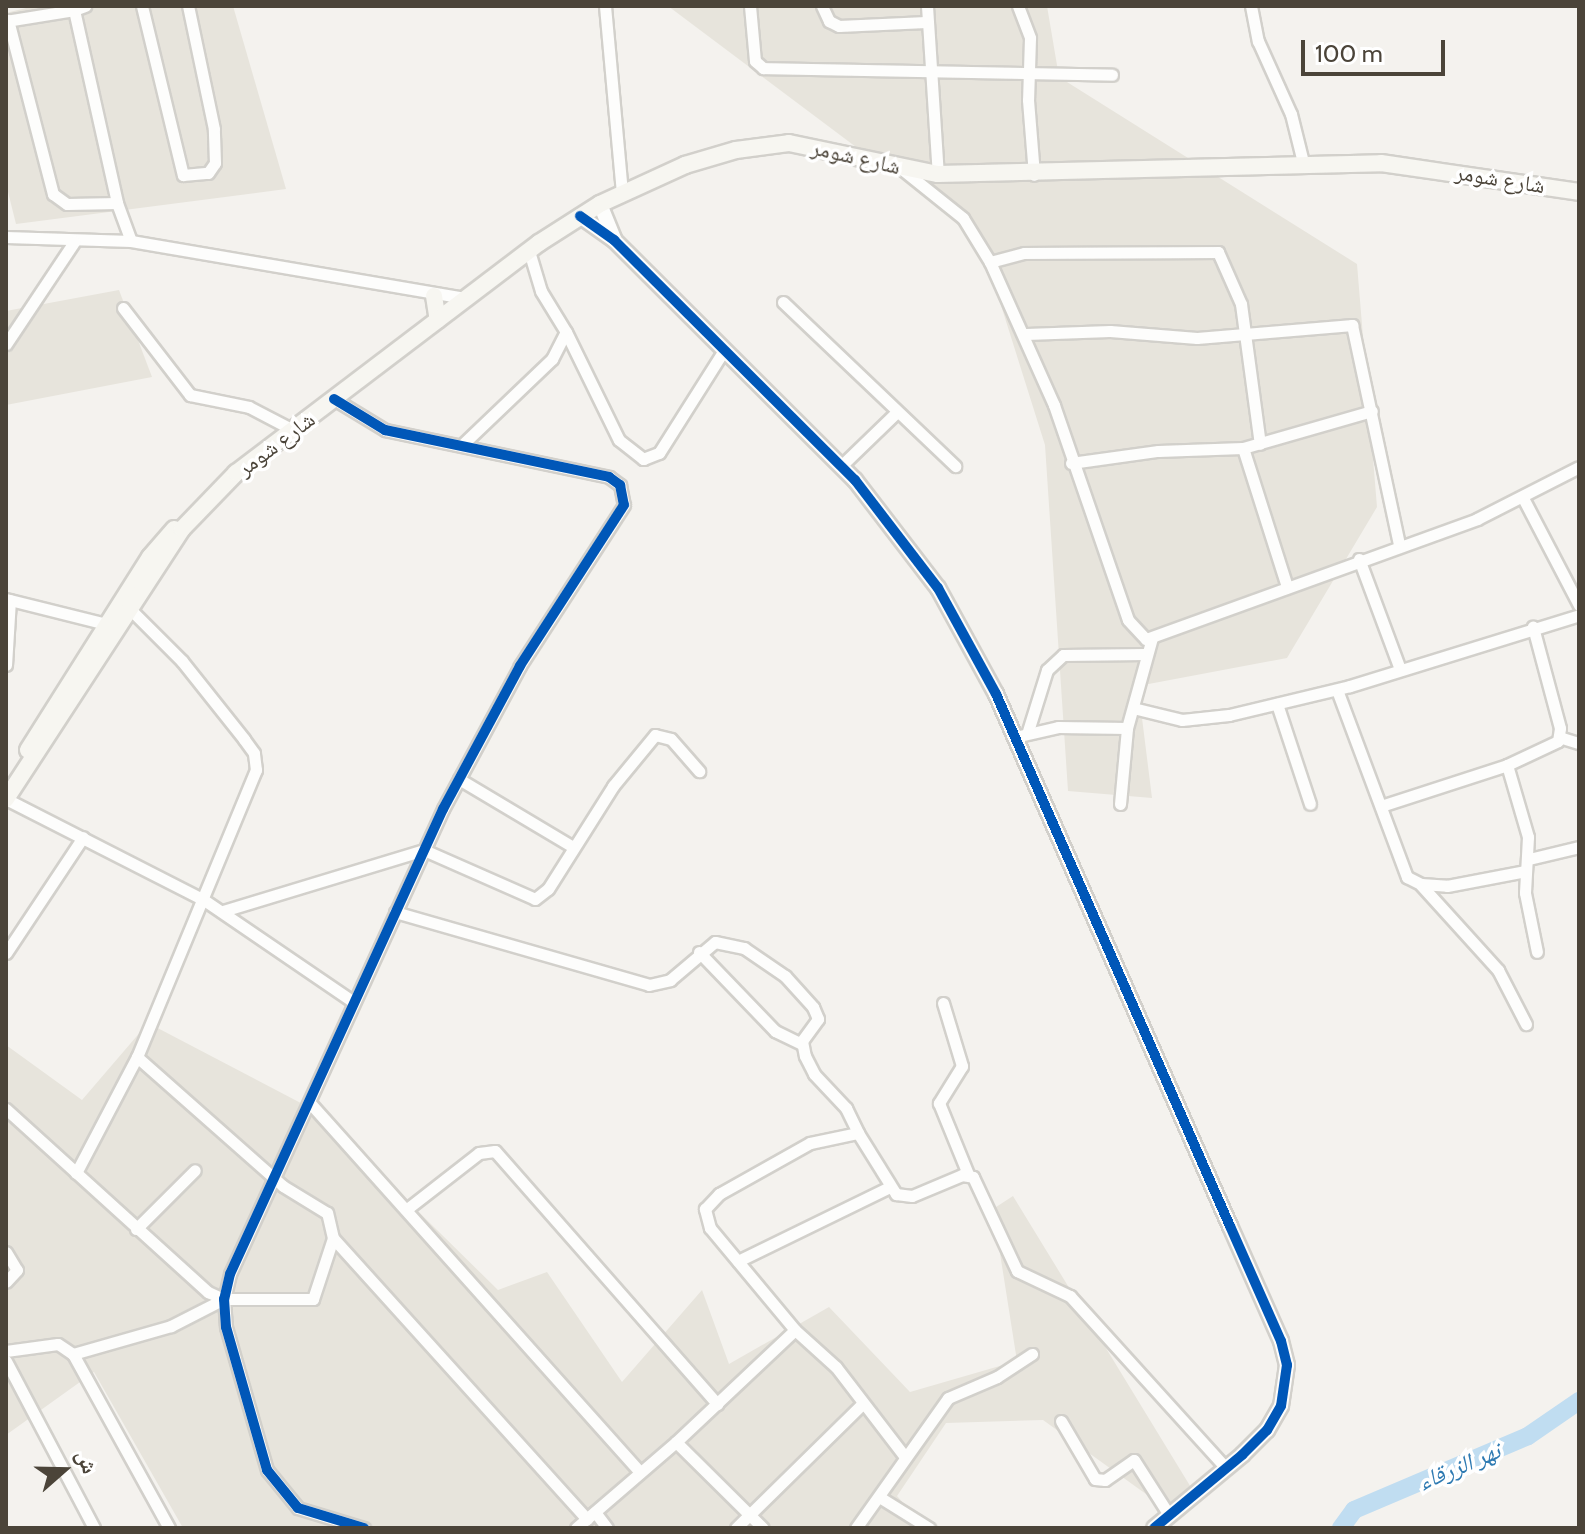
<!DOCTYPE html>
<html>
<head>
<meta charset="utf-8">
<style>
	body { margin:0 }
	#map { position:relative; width:1585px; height:1534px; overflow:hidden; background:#f4f2ee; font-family:Cabin,"Noto Naskh Arabic",sans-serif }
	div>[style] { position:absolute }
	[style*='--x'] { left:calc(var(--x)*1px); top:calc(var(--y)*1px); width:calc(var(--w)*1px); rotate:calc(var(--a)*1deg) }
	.residential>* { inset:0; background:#e7e4dc }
	.river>* { height:18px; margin:-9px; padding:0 9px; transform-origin:9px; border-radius:9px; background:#c0ddf1 }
	.roads { filter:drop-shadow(2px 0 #d2d0cb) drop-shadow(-2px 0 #d2d0cb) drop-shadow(0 2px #d2d0cb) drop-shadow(0 -2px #d2d0cb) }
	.minor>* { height:11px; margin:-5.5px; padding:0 5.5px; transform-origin:5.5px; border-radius:5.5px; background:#fdfdfc }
	.tertiary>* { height:14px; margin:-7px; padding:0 7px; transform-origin:7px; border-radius:7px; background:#fdfdfc }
	.secondary>* { height:16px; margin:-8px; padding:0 8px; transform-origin:8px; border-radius:8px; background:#f7f6f1 }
	.cycleway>* { height:10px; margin:-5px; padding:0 5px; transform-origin:5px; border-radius:5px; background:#0057b8 }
	span { translate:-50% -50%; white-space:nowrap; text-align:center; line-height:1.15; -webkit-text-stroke:7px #fff; paint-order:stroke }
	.street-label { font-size:22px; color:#4b4439 }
	.water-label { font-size:24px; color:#2e7ab2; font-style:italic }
	.frame { position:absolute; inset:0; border:8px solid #4b4439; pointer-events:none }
	.north { position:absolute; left:24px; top:1430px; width:80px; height:80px; -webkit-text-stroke:6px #fff; paint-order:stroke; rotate:70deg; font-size:22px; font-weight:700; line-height:32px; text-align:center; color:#4b4439 }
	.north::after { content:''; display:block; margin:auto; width:28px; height:36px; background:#4b4439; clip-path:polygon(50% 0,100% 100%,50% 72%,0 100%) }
	.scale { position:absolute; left:1301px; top:40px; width:144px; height:36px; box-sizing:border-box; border:4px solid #4b4439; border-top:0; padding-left:10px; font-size:24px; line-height:28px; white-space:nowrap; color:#4b4439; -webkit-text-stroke:6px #fff; paint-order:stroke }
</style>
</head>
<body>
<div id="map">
	<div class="residential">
		<div style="clip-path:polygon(34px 6px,233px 6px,286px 189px,16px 224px,6px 184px,6px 13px)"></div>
		<div style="clip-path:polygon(668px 6px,1047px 6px,1059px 77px,1357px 264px,1377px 507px,1287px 658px,1138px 686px,1152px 798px,1068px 791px,1045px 445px,977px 229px,860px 150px)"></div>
		<div style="clip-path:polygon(119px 290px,152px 377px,6px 405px,6px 311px)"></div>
		<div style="clip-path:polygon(148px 1023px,316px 1111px,498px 1290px,547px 1272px,622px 1382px,702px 1290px,729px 1364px,829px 1307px,910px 1392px,1017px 1361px,993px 1209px,1013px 1196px,1192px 1489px,1171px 1512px,1043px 1420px,946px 1423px,897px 1496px,925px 1528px,183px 1528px,94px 1372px,6px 1435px,6px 1045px,82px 1100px)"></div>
	</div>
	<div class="river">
		<div style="--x:1341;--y:1528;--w:22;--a:-54"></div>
		<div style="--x:1354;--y:1510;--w:189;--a:-23"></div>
		<div style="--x:1528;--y:1436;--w:62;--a:-34.5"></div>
	</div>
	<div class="roads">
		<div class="minor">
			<div style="--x:142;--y:6;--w:174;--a:76.4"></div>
			<div style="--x:183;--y:175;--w:25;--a:-5"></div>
			<div style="--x:208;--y:173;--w:12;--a:-55"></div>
			<div style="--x:215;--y:163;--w:34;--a:-92"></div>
			<div style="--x:214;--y:129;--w:126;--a:-101.9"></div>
			<div style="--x:605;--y:6;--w:187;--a:84.8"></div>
			<div style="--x:750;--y:6;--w:55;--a:84.8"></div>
			<div style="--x:755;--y:61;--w:11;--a:41"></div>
			<div style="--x:763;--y:68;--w:349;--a:1.1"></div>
			<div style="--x:822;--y:6;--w:17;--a:65"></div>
			<div style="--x:829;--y:21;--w:11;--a:27"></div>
			<div style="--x:839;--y:26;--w:87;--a:-2.6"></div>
			<div style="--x:927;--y:6;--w:168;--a:86.3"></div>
			<div style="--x:1018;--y:6;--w:34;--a:69"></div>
			<div style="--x:1030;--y:38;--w:62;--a:91.8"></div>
			<div style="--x:1028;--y:100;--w:75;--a:85.4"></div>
			<div style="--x:1251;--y:6;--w:36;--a:79"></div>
			<div style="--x:1258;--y:41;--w:80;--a:65.7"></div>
			<div style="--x:1291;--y:114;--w:49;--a:76"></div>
			<div style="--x:74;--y:10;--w:12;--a:-20"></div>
			<div style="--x:8;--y:20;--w:180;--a:75.5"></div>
			<div style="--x:53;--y:194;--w:17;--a:36"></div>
			<div style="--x:67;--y:204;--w:50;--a:-1.1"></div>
			<div style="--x:6;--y:21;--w:69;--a:-9.2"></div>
			<div style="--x:74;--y:10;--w:198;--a:77.4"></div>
			<div style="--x:117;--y:203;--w:40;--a:69.8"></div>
			<div style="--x:131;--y:241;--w:340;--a:9.7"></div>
			<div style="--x:903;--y:170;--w:77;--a:38.7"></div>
			<div style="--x:963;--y:218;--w:52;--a:58.5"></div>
			<div style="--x:990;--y:262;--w:157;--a:65.9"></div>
			<div style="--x:1054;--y:405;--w:227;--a:71"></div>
			<div style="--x:1128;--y:620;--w:26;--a:47"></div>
			<div style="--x:1146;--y:639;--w:352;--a:-19.9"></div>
			<div style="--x:1477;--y:519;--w:114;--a:-27"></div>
			<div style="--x:6;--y:237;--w:125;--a:1.8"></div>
			<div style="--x:990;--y:262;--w:35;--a:-15"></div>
			<div style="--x:1024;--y:253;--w:194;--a:-0.3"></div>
			<div style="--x:1218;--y:252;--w:57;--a:66.1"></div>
			<div style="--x:1241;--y:304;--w:141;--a:82.3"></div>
			<div style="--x:783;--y:302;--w:238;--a:43.6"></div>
			<div style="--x:123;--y:308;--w:110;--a:52.4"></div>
			<div style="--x:190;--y:395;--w:60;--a:11.5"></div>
			<div style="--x:249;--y:407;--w:50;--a:27.6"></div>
			<div style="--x:566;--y:332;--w:120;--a:63.9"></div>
			<div style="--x:619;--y:440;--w:31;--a:38"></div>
			<div style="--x:643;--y:459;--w:17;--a:-21"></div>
			<div style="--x:659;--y:453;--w:122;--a:-57.7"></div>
			<div style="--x:1026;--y:334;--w:84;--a:-2"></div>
			<div style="--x:1110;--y:331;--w:87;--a:4.6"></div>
			<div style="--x:1197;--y:338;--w:156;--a:-4.8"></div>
			<div style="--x:1352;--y:325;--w:225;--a:77.9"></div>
			<div style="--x:6;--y:344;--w:123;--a:-56.3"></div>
			<div style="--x:334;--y:399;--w:60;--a:31.3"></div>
			<div style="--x:385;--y:430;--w:229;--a:11.8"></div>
			<div style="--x:609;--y:477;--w:14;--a:36"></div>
			<div style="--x:620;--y:485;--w:20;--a:79"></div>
			<div style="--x:624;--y:505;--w:192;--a:122.9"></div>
			<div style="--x:520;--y:666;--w:162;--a:118.3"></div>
			<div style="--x:443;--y:809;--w:511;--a:114.61"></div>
			<div style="--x:230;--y:1274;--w:26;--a:103"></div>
			<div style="--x:224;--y:1299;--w:28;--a:86"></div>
			<div style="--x:226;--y:1327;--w:149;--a:74"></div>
			<div style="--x:267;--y:1470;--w:49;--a:50.8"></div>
			<div style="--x:298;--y:1508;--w:69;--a:16.9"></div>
			<div style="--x:463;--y:444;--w:123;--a:-43.7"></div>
			<div style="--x:552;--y:359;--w:30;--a:-63"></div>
			<div style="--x:566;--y:332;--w:48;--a:-121.4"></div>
			<div style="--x:541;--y:291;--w:42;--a:-106.7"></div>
			<div style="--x:1243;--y:448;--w:146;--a:72.4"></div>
			<div style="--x:1071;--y:463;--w:88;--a:-7.9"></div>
			<div style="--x:1158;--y:451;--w:85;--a:-2"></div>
			<div style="--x:1243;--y:448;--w:134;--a:-16"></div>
			<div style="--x:841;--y:466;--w:78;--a:-44"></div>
			<div style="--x:1523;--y:498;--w:121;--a:62.4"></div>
			<div style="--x:1359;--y:559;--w:117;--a:69.6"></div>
			<div style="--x:6;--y:599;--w:111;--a:14"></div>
			<div style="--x:6;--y:665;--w:65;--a:-86.5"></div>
			<div style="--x:1337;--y:690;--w:200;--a:69.5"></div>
			<div style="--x:1407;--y:877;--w:16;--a:27"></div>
			<div style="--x:1421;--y:884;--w:26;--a:4"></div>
			<div style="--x:1447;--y:886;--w:80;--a:-10.8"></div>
			<div style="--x:1277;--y:704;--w:105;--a:71.7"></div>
			<div style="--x:1133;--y:708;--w:50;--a:13.8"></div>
			<div style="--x:1182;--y:720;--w:47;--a:-6.1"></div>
			<div style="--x:1229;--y:715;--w:124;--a:-13.5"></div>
			<div style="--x:1350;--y:686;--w:240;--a:-17.2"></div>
			<div style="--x:1028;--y:731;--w:64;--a:-72.7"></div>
			<div style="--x:1047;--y:670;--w:22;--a:-43"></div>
			<div style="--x:1063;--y:655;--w:83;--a:-0.7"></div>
			<div style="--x:1015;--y:737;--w:44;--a:-13.1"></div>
			<div style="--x:1058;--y:727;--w:69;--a:0.8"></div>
			<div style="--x:1127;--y:728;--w:93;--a:-74.5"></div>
			<div style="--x:1559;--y:737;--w:21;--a:17"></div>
			<div style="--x:1507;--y:765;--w:75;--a:73.7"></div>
			<div style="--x:1528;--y:837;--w:56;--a:93.1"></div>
			<div style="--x:1525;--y:893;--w:60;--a:78.5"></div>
			<div style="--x:459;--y:779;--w:133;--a:30.8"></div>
			<div style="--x:6;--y:799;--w:222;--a:27"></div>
			<div style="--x:204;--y:900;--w:179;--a:34.3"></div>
			<div style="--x:1120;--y:804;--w:76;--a:-84.7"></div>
			<div style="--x:1381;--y:806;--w:133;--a:-18"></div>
			<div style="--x:1507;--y:765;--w:56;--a:-25.2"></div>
			<div style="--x:1558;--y:741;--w:13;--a:-81"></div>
			<div style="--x:1560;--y:728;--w:105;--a:-105"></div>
			<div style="--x:1529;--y:859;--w:51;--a:-13.5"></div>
			<div style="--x:1421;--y:885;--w:115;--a:47.8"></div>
			<div style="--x:1498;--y:970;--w:61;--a:62.6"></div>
			<div style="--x:223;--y:911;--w:210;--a:-16.9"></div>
			<div style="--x:424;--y:850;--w:121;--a:23.8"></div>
			<div style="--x:535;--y:899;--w:16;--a:-38"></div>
			<div style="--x:548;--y:889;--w:122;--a:-57.7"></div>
			<div style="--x:613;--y:786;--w:66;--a:-50.5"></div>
			<div style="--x:655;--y:735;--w:16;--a:14"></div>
			<div style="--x:671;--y:739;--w:43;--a:48.8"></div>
			<div style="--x:395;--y:912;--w:264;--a:16"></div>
			<div style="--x:649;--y:985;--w:22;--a:-13"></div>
			<div style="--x:670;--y:980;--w:59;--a:-40.2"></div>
			<div style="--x:715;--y:942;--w:30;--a:12"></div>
			<div style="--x:744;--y:948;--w:50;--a:34.3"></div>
			<div style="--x:785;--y:976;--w:42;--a:47.9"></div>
			<div style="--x:813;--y:1007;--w:13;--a:67"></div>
			<div style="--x:818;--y:1019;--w:27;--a:126"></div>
			<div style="--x:802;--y:1041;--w:15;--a:79"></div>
			<div style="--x:805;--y:1056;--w:20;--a:63"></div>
			<div style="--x:814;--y:1074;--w:47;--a:46.7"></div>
			<div style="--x:846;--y:1108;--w:28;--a:64"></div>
			<div style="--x:699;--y:952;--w:110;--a:46.1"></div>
			<div style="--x:775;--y:1031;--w:30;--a:26"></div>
			<div style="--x:6;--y:953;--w:139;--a:-56.4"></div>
			<div style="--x:943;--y:1003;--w:66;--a:73.2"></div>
			<div style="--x:962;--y:1066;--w:44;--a:121.9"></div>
			<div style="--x:939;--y:1103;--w:77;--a:67.8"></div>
			<div style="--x:310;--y:1103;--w:495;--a:48.2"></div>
			<div style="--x:6;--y:1109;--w:273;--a:42.2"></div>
			<div style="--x:208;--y:1292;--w:17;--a:24"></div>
			<div style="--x:224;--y:1299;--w:89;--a:0"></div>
			<div style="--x:313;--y:1299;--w:64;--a:-71.8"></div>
			<div style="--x:333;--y:1238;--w:26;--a:-103"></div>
			<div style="--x:327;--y:1213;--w:52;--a:-148.5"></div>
			<div style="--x:283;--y:1186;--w:195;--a:-138.5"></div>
			<div style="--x:76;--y:1173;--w:131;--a:-62.3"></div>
			<div style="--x:137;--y:1057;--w:311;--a:-67.5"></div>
			<div style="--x:256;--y:770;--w:17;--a:-97"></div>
			<div style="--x:254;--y:753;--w:17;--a:-126"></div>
			<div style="--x:244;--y:739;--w:100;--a:-128.5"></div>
			<div style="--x:182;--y:661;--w:72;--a:-135"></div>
			<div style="--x:407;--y:1209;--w:91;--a:-37.9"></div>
			<div style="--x:479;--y:1153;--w:16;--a:-7"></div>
			<div style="--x:495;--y:1151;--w:337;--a:48.7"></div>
			<div style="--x:136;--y:1229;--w:83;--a:-45"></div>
			<div style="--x:333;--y:1238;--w:379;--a:47.9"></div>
			<div style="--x:6;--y:1252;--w:21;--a:59"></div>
			<div style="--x:17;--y:1270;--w:16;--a:133"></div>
			<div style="--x:738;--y:1261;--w:167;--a:-26"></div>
			<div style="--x:795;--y:1330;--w:133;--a:-129.8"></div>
			<div style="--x:710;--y:1228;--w:20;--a:-105"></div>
			<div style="--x:705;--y:1209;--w:21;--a:-47"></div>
			<div style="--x:719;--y:1194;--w:104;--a:-29.3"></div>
			<div style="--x:810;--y:1143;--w:49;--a:-11.8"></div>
			<div style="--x:858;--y:1133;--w:72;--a:58.1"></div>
			<div style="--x:896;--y:1194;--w:16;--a:7"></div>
			<div style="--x:912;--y:1196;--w:54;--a:-22.8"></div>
			<div style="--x:962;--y:1175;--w:11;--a:10"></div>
			<div style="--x:973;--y:1177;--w:104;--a:64.9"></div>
			<div style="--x:1017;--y:1271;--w:59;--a:25.3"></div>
			<div style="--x:1070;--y:1296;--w:232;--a:47.8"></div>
			<div style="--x:6;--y:1351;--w:52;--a:-7.7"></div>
			<div style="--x:58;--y:1344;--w:18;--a:34"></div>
			<div style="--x:73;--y:1354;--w:199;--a:61.1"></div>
			<div style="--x:73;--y:1354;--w:102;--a:-15.9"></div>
			<div style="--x:171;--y:1326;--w:59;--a:-27"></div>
			<div style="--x:6;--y:1361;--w:189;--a:62.2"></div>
			<div style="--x:1061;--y:1421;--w:67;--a:59.6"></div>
			<div style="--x:1095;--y:1479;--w:10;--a:6"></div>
			<div style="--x:1105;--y:1480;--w:35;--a:-35"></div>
			<div style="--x:1134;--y:1460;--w:65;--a:57.5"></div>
			<div style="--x:676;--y:1442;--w:163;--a:-43.3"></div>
			<div style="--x:795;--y:1330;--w:55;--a:42.1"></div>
			<div style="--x:836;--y:1367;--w:113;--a:52.5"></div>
			<div style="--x:881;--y:1498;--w:57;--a:32"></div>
			<div style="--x:595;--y:1512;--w:20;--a:53"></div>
			<div style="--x:576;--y:1528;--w:132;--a:-40.7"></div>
			<div style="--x:676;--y:1442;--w:122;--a:44.7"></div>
			<div style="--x:736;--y:1528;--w:178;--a:-44.5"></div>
			<div style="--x:856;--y:1528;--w:159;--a:-54.7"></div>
			<div style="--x:948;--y:1398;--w:53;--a:-23.2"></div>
			<div style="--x:997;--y:1377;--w:42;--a:-33.3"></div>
		</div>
		<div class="tertiary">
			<div style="--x:600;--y:204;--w:38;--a:68"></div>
			<div style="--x:580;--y:216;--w:42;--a:35.2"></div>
			<div style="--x:614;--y:240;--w:340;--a:44.9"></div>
			<div style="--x:855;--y:480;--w:136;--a:52.5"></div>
			<div style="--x:938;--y:588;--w:121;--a:61.3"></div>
			<div style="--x:996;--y:694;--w:581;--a:66.26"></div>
			<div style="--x:1230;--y:1226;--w:126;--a:66.1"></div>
			<div style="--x:1281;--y:1341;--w:25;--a:76"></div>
			<div style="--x:1287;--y:1365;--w:41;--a:98.3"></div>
			<div style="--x:1281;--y:1406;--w:28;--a:120"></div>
			<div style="--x:1267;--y:1430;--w:35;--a:135"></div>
			<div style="--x:1242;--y:1455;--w:114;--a:140.3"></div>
		</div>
		<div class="secondary">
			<div style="--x:434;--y:296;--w:24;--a:81"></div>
			<div style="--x:28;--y:750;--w:228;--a:-57.7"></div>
			<div style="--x:150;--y:557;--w:37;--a:-49"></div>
			<div style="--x:6;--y:799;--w:322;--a:-56.9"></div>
			<div style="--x:182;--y:529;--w:78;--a:-46"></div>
			<div style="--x:236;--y:473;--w:380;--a:-37.2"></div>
			<div style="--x:539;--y:243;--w:72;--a:-32.6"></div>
			<div style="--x:600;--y:204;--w:94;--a:-24.6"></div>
			<div style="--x:685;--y:165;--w:53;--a:-16.4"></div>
			<div style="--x:736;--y:150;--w:53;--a:-7.5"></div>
			<div style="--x:789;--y:143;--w:152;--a:11.8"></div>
			<div style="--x:938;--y:174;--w:443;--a:-1.4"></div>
			<div style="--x:1381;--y:163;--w:200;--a:8.3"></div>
		</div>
	</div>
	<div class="cycleway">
		<div style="--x:580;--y:216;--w:42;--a:35.2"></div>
		<div style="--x:614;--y:240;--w:340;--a:44.9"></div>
		<div style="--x:855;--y:480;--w:136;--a:52.5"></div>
		<div style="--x:938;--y:588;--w:121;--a:61.3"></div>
		<div style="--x:996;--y:694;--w:581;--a:66.26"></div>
		<div style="--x:1230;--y:1226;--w:126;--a:66.1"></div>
		<div style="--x:1281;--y:1341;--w:25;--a:76"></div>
		<div style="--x:1287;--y:1365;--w:41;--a:98.3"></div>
		<div style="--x:1281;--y:1406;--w:28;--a:120"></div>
		<div style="--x:1267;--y:1430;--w:35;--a:135"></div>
		<div style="--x:1242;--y:1455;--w:114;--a:140.3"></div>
		<div style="--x:334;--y:399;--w:60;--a:31.3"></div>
		<div style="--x:385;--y:430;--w:229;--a:11.8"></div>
		<div style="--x:609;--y:477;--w:14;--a:36"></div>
		<div style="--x:620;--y:485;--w:20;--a:79"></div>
		<div style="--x:624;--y:505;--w:192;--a:122.9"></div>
		<div style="--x:520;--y:666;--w:162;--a:118.3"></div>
		<div style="--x:443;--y:809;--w:511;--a:114.61"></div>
		<div style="--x:230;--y:1274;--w:26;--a:103"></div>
		<div style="--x:224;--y:1299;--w:28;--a:86"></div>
		<div style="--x:226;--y:1327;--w:149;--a:74"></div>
		<div style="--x:267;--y:1470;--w:49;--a:50.8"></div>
		<div style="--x:298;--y:1508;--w:69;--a:16.9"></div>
	</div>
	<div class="street-label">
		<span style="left:856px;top:157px;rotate:13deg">شارع شومر</span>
		<span style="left:1500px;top:179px;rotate:9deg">شارع شومر</span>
		<span style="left:276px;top:444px;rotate:-37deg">شارع شومر</span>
	</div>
	<div class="water-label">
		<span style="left:1459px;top:1466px;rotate:-23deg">نهر الزرقاء</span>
	</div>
	<div class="frame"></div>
	<div class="north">ش</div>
	<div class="scale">100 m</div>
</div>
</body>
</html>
